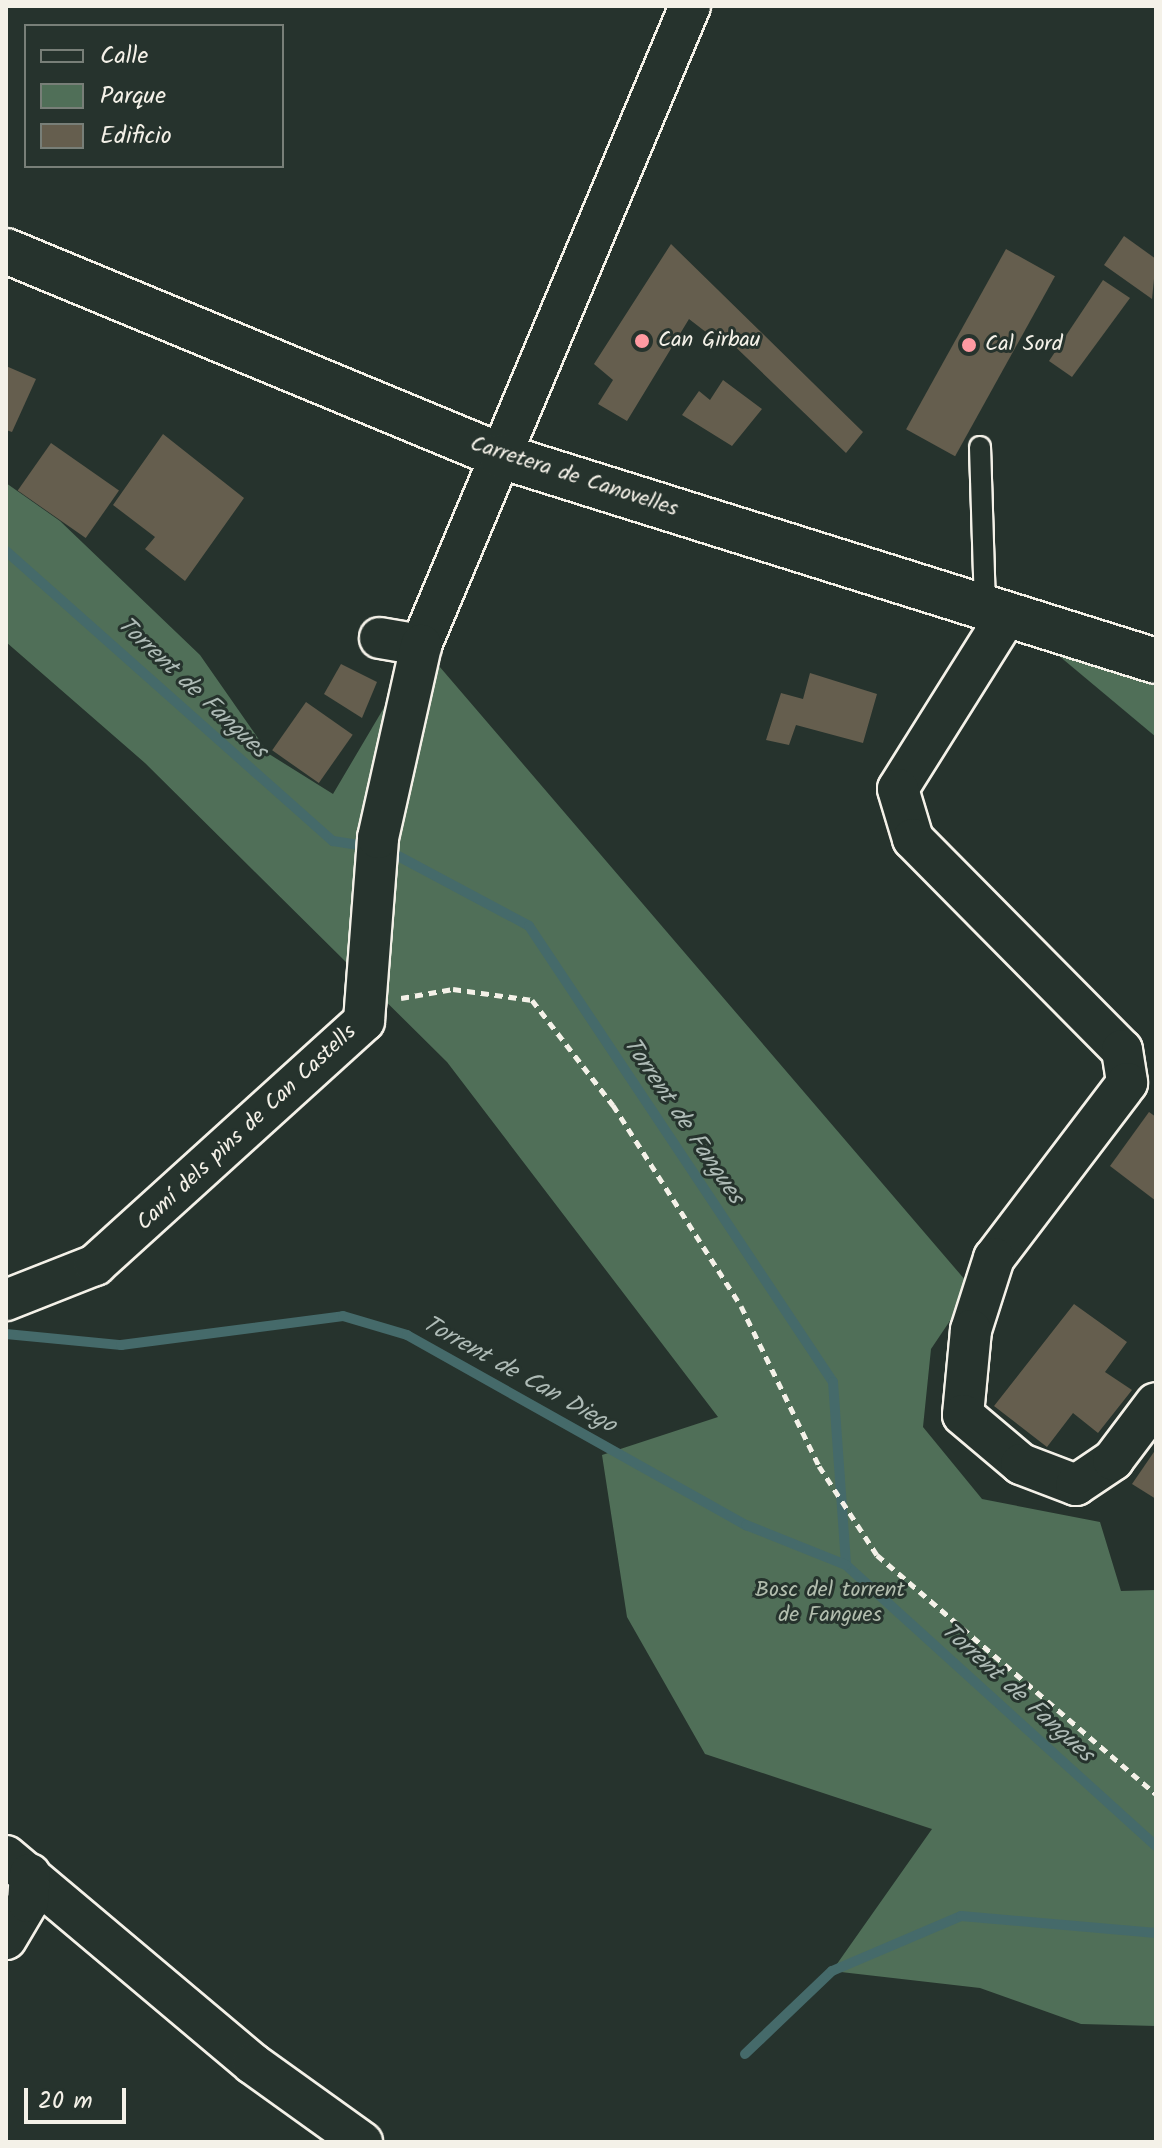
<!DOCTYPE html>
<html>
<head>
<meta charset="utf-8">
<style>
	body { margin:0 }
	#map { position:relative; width:1162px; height:2148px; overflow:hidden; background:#26332d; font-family:Kalam,sans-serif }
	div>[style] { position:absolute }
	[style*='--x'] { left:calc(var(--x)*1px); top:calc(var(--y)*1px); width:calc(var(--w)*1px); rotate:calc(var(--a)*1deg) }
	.green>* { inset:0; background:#506f58 }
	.stream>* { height:10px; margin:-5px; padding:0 5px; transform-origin:5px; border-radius:5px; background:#456a6a }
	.building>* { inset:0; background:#655e4e; transform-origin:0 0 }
	.path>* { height:5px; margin-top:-2.5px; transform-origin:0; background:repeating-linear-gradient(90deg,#f4f1e8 0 8px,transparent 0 14px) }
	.roads { filter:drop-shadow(2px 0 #f4f1e8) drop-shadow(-2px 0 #f4f1e8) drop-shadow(0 2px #f4f1e8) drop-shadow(0 -2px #f4f1e8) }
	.lane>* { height:20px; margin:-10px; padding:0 10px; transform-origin:10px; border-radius:10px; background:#26332d }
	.street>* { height:40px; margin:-20px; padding:0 20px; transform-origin:20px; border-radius:20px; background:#26332d }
	.secondary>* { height:44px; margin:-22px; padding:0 22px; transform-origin:22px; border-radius:22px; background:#26332d }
	.dots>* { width:22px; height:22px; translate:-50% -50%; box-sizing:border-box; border:4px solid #26332d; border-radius:50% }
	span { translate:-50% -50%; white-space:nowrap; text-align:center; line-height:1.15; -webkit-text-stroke:6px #26332d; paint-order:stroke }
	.poi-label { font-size:22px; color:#f4f1e8 }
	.left { translate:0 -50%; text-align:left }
	.street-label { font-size:22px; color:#f4f1e8 }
	.park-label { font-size:22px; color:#b2bdae }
	.water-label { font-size:24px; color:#aebbb6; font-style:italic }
	.frame { position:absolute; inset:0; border:8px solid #f4f1e8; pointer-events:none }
	.legend { position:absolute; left:24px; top:24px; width:260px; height:144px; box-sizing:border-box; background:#26332d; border:2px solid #787f78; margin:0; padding:10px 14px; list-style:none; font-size:24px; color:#f4f1e8 }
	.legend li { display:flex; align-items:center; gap:16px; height:40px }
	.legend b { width:40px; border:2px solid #787f78 }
	.scale { position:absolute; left:24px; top:2088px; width:102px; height:36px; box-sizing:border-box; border:4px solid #f4f1e8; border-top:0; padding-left:10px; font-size:24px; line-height:28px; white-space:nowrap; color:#f4f1e8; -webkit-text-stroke:6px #26332d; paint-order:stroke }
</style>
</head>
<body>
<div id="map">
	<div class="green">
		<div style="clip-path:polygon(6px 483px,60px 521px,200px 655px,269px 754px,333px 794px,421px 645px,972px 1288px,931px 1349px,923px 1427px,982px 1499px,1100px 1522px,1121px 1591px,1156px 1590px,1156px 2026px,1081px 2024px,980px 1988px,832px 1971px,932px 1829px,705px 1754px,627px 1617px,602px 1455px,718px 1417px,447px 1062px,145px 763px,6px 642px)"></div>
		<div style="clip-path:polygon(1052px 650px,1156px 680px,1156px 737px)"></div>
	</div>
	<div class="stream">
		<div style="--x:6;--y:551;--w:437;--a:41.6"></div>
		<div style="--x:333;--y:841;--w:37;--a:9"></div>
		<div style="--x:385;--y:849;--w:163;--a:28.1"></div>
		<div style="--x:529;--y:926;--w:548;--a:56.31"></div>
		<div style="--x:833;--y:1382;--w:183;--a:85.9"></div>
		<div style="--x:846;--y:1565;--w:418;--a:42.2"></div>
		<div style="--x:6;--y:1334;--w:116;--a:5.5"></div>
		<div style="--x:121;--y:1345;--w:224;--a:-7.4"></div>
		<div style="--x:343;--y:1316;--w:67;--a:16.5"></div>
		<div style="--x:407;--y:1335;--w:389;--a:29.3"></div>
		<div style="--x:746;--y:1525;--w:108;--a:21.8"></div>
		<div style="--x:745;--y:2054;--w:120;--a:-43.7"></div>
		<div style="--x:832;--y:1971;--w:140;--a:-23.1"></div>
		<div style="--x:961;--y:1916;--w:196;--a:5"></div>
	</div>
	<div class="building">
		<div style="clip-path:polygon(1124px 236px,1156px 259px,1152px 299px,1104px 265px)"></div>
		<div style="clip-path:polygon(671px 244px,863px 432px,846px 453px,724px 336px,720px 343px,689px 319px,627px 421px,598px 404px,613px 380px,594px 364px)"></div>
		<div style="left:1006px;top:249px;width:56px;height:206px;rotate:29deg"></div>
		<div style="clip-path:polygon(1103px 280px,1130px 298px,1072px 377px,1049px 361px)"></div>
		<div style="clip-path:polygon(6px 366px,36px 379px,12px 432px,6px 430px)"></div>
		<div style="clip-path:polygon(723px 380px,762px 409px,732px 446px,682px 415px,699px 391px,710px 400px)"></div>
		<div style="clip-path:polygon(163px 434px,244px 498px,185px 581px,145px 549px,155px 537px,113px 505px)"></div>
		<div style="left:51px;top:443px;width:83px;height:58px;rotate:35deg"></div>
		<div style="clip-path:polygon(341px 664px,377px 682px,362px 718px,324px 694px)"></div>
		<div style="clip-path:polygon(810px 673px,877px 694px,863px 743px,796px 725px,789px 745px,766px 740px,781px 693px,803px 699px)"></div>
		<div style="left:306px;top:702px;width:57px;height:59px;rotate:35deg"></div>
		<div style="clip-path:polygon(1149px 1112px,1156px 1117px,1156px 1201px,1110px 1166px)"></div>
		<div style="clip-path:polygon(1074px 1304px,1127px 1342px,1105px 1372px,1132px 1390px,1098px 1433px,1073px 1413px,1047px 1447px,994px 1406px)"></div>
		<div style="clip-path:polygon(1156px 1449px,1156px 1499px,1132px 1484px)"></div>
	</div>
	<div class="path">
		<div style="--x:401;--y:998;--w:53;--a:-9.8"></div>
		<div style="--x:453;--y:989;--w:80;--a:7.9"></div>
		<div style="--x:532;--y:1000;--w:133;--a:52.4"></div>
		<div style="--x:613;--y:1105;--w:238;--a:57.5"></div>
		<div style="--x:741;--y:1306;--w:178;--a:64"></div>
		<div style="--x:819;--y:1466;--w:106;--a:56.9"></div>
		<div style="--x:877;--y:1555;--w:367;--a:40.6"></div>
	</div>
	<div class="roads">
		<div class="lane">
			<div style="--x:980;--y:447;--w:161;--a:88.2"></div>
		</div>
		<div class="street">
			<div style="--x:1007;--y:615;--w:205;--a:122.1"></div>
			<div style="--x:898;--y:789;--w:52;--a:73.3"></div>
			<div style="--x:913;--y:839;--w:297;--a:45.3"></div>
			<div style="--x:1122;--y:1050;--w:33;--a:81"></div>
			<div style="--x:1127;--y:1083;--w:220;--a:127.2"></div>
			<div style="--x:994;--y:1258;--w:76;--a:107.7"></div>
			<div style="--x:971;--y:1330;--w:85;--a:95.4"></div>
			<div style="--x:963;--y:1415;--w:76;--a:40.2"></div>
			<div style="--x:1021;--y:1464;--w:59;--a:20.9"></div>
			<div style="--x:1076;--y:1485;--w:45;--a:-34"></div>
			<div style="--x:1113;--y:1460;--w:71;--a:-53"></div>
			<div style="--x:380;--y:638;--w:42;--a:9.7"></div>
			<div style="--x:421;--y:645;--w:693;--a:-67.17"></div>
			<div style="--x:6;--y:1300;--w:96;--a:-21.5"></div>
			<div style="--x:95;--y:1265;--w:363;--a:-42.2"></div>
			<div style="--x:364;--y:1021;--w:184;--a:-85.6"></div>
			<div style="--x:378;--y:838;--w:198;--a:-77.4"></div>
			<div style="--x:6;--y:1856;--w:323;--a:40.1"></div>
			<div style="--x:253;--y:2064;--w:134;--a:35.6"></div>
			<div style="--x:6;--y:1939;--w:43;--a:-59.3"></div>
			<div style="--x:28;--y:1902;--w:28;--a:-86"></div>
		</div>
		<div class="secondary">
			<div style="--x:6;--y:251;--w:536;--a:22.5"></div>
			<div style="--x:501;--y:456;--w:686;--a:17.38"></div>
		</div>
	</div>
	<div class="dots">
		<div style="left:642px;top:341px;background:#ff9aa2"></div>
		<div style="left:969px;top:345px;background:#ff9aa2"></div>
	</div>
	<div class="poi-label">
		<span class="left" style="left:658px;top:341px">Can Girbau</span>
		<span class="left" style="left:985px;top:345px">Cal Sord</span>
	</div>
	<div class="street-label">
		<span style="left:574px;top:477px;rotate:18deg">Carretera de Canovelles</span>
		<span style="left:247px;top:1128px;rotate:-43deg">Camí dels pins de Can Castells</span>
	</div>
	<div class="park-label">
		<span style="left:830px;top:1603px">Bosc del torrent<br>de Fangues</span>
	</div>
	<div class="water-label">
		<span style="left:192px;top:688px;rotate:43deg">Torrent de Fangues</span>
		<span style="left:683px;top:1121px;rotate:56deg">Torrent de Fangues</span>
		<span style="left:519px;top:1375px;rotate:29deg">Torrent de Can Diego</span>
		<span style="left:1017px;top:1693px;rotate:42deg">Torrent de Fangues</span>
	</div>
	<div class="frame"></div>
	<ul class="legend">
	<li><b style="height:10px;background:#26332d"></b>Calle</li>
	<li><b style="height:22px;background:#506f58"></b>Parque</li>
	<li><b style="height:22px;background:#655e4e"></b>Edificio</li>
	</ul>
	<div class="scale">20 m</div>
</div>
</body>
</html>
